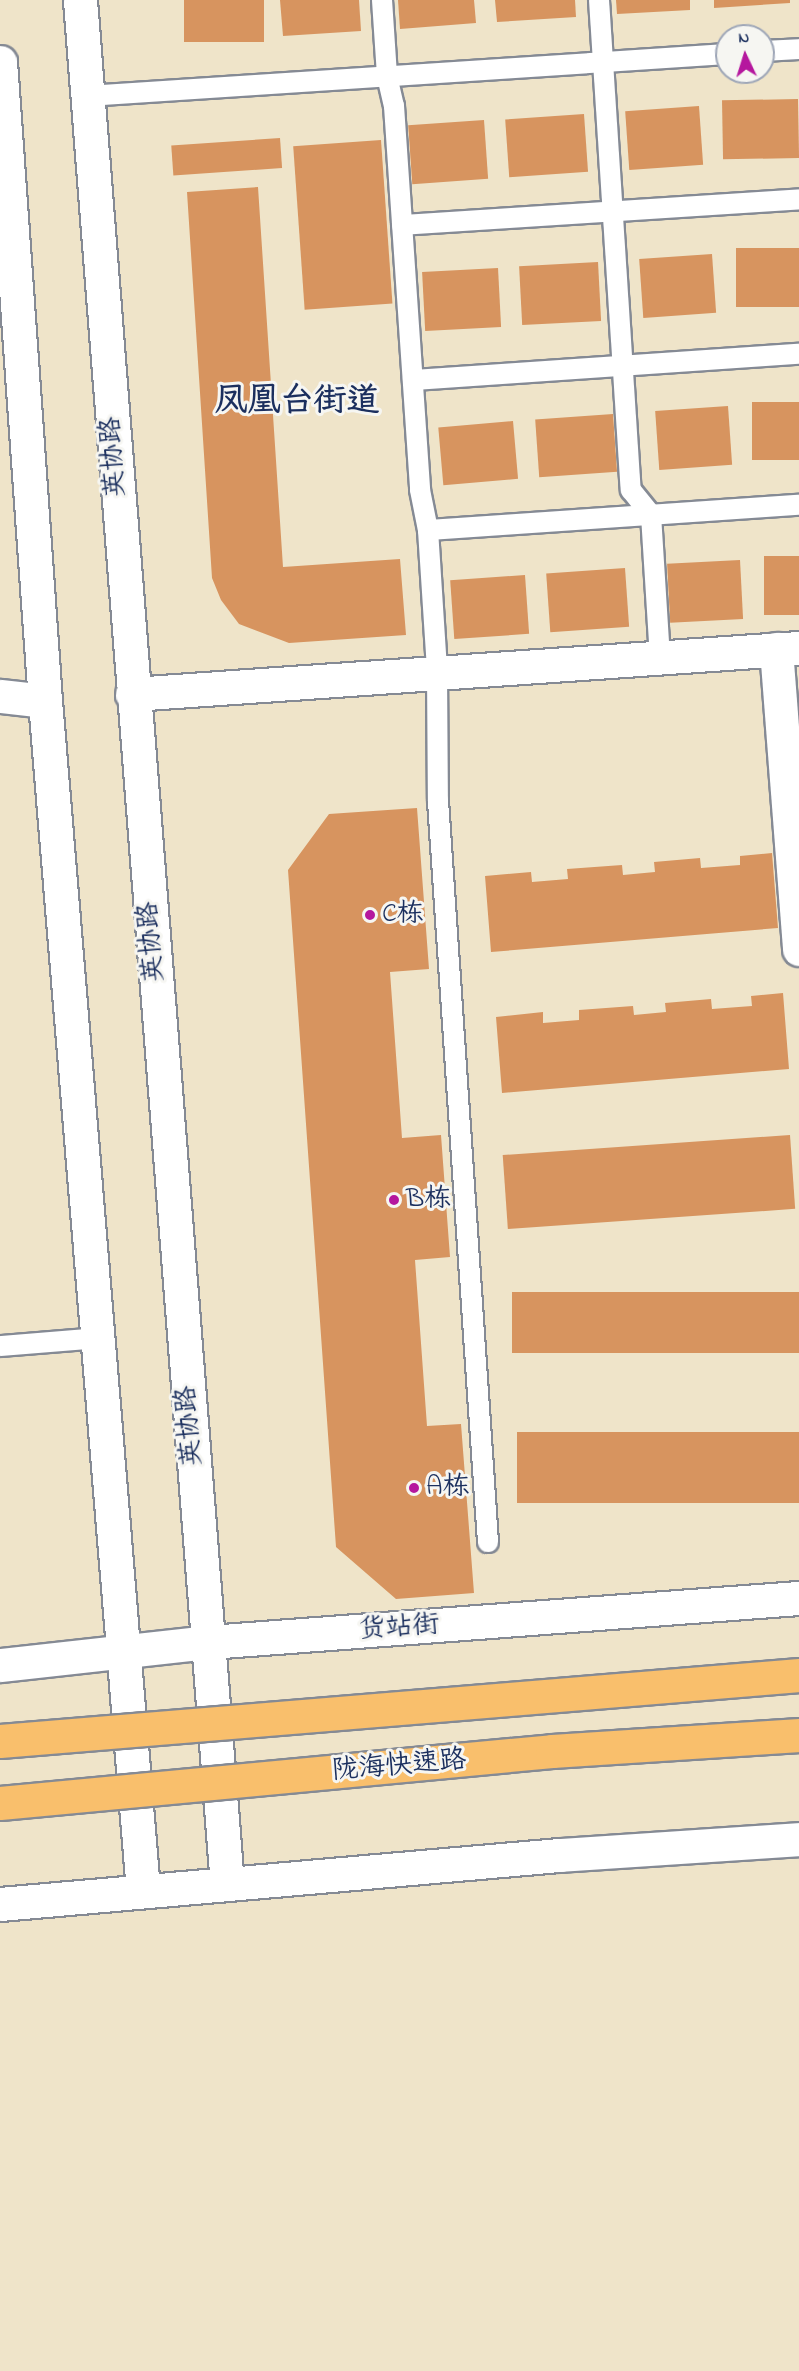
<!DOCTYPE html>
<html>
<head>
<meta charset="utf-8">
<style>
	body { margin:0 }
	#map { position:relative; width:799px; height:2371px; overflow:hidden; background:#efe4c9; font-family:"Indie Flower","LXGW WenKai TC",sans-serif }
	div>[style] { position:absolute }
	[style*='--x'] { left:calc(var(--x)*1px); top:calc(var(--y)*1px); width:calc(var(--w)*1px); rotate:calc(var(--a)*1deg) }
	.building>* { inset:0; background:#d7945f; transform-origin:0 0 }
	.roads { filter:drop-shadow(2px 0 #858a94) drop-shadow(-2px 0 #858a94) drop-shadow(0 2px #858a94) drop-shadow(0 -2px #858a94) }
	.service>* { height:20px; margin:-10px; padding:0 10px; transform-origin:10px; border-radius:10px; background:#fff }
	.minor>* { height:33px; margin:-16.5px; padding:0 16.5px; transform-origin:16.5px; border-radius:16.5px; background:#fff }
	.tertiary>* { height:33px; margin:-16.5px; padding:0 16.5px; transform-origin:16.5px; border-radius:16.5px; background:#fff }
	.bridges { filter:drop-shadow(2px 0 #858a94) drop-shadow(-2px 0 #858a94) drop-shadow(0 2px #858a94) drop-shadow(0 -2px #858a94) }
	.trunk-bridge>* { height:33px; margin:-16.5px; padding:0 16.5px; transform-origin:16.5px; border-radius:16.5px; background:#f9bf6c }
	.dots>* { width:16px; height:16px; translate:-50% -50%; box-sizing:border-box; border:3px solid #f6f6f2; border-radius:50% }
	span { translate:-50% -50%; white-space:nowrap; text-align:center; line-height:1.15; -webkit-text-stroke:6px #f6f6f2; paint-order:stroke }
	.street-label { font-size:27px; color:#1b2f5e }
	.poi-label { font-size:27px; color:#1b2f5e }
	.left { translate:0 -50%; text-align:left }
	.district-label { font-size:33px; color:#1b2f5e; font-weight:700 }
	.north { position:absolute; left:715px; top:24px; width:60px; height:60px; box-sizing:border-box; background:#f6f6f2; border:2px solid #9ea6b7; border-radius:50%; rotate:356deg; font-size:16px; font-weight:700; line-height:24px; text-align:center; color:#1b2f5e }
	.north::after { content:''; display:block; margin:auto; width:21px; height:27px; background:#b5179e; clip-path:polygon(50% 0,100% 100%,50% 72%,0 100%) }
</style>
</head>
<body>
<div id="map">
	<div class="building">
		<div style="left:184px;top:0;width:80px;height:42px"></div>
		<div style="clip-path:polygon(280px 0,359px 0,361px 31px,283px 36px)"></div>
		<div style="clip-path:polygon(398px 0,474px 0,476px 23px,400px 29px)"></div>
		<div style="clip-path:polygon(495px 0,575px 0,576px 17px,497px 22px)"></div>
		<div style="clip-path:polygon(616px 0,690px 0,690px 10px,617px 14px)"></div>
		<div style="clip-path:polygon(714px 0,790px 0,790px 3px,714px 8px)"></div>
		<div style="left:798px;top:99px;width:59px;height:76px;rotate:89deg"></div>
		<div style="left:699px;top:106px;width:59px;height:74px;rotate:86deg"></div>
		<div style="left:584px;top:114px;width:58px;height:79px;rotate:86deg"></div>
		<div style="left:484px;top:120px;width:59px;height:76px;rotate:86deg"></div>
		<div style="left:280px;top:138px;width:30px;height:109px;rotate:86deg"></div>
		<div style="left:381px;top:140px;width:164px;height:88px;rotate:86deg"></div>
		<div style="clip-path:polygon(258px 187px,283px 567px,400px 559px,406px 635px,289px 643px,239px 624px,221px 600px,212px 578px,187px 192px)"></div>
		<div style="left:799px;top:248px;width:59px;height:63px;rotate:90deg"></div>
		<div style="left:712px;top:254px;width:59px;height:73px;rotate:86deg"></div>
		<div style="left:598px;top:262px;width:59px;height:79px;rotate:87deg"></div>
		<div style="left:498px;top:268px;width:59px;height:76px;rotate:87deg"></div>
		<div style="left:799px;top:402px;width:58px;height:47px;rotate:90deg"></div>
		<div style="left:728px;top:406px;width:59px;height:73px;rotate:86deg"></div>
		<div style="left:613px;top:414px;width:58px;height:78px;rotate:86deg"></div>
		<div style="left:513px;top:421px;width:58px;height:75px;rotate:85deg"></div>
		<div style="left:799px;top:556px;width:59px;height:35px;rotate:90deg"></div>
		<div style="left:740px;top:560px;width:59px;height:73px;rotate:87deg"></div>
		<div style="left:625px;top:568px;width:59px;height:79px;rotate:86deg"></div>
		<div style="left:525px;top:575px;width:59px;height:75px;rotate:86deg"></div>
		<div style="clip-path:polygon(417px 808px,429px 969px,390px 972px,402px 1138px,441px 1135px,450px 1257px,415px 1260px,427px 1426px,461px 1424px,474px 1593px,396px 1599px,336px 1547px,288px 870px,329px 814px)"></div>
		<div style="clip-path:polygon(772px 853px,778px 928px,491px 952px,485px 876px,531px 872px,532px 882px,568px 879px,567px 869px,622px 865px,623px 875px,655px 872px,654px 862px,700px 858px,701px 868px,740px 865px,740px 856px)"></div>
		<div style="clip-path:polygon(783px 993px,789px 1069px,502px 1093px,496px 1017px,543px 1012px,543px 1023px,579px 1020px,579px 1010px,633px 1006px,634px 1015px,666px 1012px,665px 1003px,711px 999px,712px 1009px,752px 1006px,751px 996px)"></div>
		<div style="left:790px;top:1135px;width:74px;height:288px;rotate:86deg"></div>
		<div style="left:799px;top:1292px;width:61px;height:287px;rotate:90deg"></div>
		<div style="left:799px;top:1432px;width:71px;height:282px;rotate:90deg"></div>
	</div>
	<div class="roads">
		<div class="service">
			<div style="--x:382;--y:0;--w:76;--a:86.2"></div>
			<div style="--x:387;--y:76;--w:31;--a:77"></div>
			<div style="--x:394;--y:106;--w:385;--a:86.1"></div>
			<div style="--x:420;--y:490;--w:41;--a:78.7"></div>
			<div style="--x:428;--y:530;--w:141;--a:86.3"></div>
			<div style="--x:437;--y:671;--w:130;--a:89.6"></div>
			<div style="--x:438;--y:801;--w:743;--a:86.14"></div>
			<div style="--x:599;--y:0;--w:491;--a:86.3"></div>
			<div style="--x:631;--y:490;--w:32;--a:51"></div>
			<div style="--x:651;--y:515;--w:142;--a:86.4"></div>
			<div style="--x:763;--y:51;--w:36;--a:-3"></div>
			<div style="--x:87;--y:96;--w:641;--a:-3.75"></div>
			<div style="--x:402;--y:225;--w:398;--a:-3.7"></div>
			<div style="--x:413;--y:380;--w:387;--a:-3.9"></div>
			<div style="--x:428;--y:530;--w:372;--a:-3.9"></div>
			<div style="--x:0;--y:1346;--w:99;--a:-4.6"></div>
		</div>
		<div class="minor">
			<div style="--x:776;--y:649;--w:301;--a:85.6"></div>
			<div style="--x:132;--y:694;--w:669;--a:-3.95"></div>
			<div style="--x:0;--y:696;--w:45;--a:6.3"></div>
		</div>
		<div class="tertiary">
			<div style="--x:80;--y:0;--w:1889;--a:85.54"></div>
			<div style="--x:0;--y:62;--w:641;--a:85.97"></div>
			<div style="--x:45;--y:701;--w:1194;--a:85.29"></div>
			<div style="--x:0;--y:1665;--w:210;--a:-6.3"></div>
			<div style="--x:209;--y:1642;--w:592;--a:-4.27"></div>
			<div style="--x:0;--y:1904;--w:561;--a:-5.01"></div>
			<div style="--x:559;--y:1855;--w:241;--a:-3.8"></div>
		</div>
	</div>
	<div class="bridges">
		<div class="trunk-bridge">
			<div style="--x:0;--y:1741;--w:802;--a:-4.72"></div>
			<div style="--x:0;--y:1803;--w:554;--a:-5.38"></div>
			<div style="--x:552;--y:1751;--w:248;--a:-3.7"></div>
		</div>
	</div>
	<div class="dots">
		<div style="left:370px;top:915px;background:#b5179e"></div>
		<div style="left:394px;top:1200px;background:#b5179e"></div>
		<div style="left:414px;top:1488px;background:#b5179e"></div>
	</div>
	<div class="street-label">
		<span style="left:114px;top:457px;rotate:-94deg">英协路</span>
		<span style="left:152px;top:942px;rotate:-95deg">英协路</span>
		<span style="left:190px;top:1426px;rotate:-95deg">英协路</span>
		<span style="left:399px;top:1628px;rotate:-4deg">货站街</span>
		<span style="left:399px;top:1766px;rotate:-5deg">陇海快速路</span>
	</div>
	<div class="poi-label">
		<span class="left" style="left:382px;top:915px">C栋</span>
		<span class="left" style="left:406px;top:1200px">B栋</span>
		<span class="left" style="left:426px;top:1488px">A栋</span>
	</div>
	<div class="district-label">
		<span style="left:297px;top:403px">凤凰台街道</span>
	</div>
	<div class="north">N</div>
</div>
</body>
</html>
